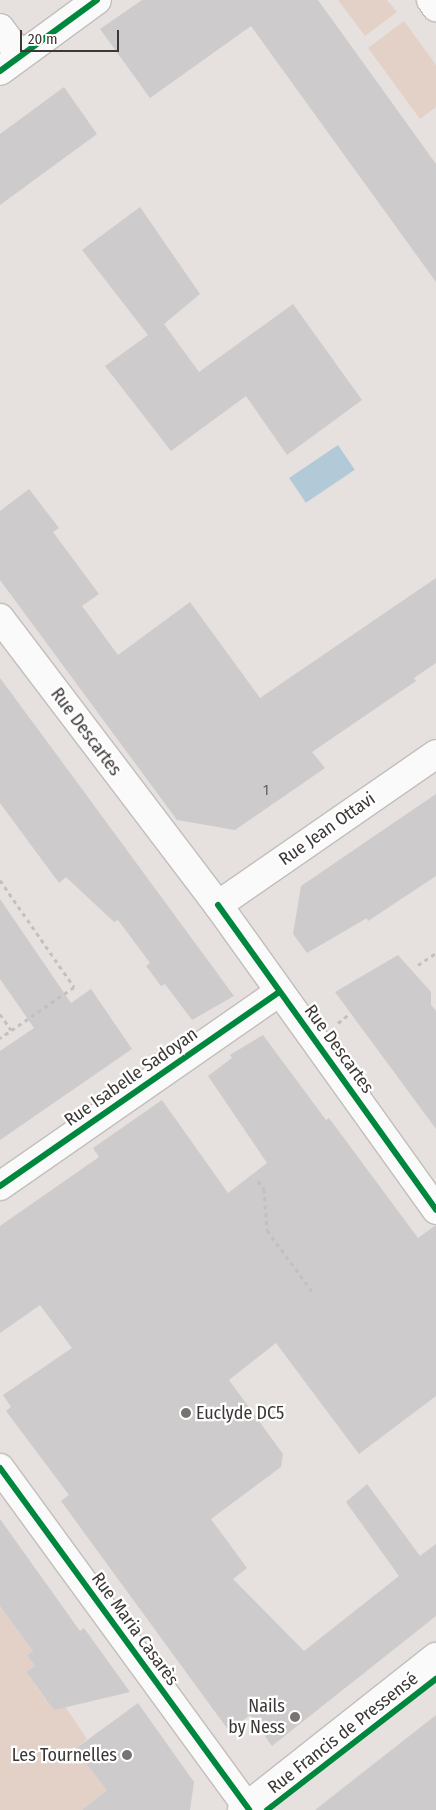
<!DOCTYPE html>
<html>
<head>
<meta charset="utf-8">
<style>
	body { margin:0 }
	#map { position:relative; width:436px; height:1810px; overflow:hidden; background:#e6e1de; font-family:"Fira Sans Condensed",sans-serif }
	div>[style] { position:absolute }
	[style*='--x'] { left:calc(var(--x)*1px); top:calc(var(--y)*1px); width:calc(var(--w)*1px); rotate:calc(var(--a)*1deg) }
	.green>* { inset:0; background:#e3d1c8 }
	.water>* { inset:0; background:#b2cad7; transform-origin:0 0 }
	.building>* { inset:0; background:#cdcbcb }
	.path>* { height:3px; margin-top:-1.5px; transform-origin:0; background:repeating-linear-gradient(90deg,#c3c1c0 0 4px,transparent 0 8px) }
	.roads { filter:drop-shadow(1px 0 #c2bebc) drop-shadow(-1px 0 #c2bebc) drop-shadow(0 1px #c2bebc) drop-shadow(0 -1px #c2bebc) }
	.minor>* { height:28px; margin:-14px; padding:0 14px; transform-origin:14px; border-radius:14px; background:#fbfafa }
	.cycleway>* { height:6px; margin:-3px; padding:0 3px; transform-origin:3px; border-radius:3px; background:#00873e }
	.dots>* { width:14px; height:14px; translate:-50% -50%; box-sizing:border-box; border:2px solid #fff; border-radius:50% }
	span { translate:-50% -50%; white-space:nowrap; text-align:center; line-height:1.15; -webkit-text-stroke:4.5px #fff; paint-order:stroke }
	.number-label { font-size:15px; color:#64605e }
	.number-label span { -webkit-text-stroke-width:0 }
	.street-label { font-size:18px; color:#3c3836 }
	.poi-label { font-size:18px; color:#3c3836 }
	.left { translate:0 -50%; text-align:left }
	.right { translate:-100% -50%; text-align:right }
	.scale { position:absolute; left:20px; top:30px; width:99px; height:22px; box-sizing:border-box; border:2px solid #3c3836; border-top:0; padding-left:6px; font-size:15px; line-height:18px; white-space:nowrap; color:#3c3836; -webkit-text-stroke:4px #fff; paint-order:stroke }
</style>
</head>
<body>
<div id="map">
	<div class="green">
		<div style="clip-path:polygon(338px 0,387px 0,397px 12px,365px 36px)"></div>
		<div style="clip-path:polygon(404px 21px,436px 65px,436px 107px,420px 119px,368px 48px)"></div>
		<div style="clip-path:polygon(0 1606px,33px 1651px,27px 1655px,35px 1666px,26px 1672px,46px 1700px,56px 1693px,87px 1739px,75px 1749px,91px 1769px,117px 1782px,82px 1810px,0 1810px)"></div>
	</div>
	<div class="water">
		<div style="left:338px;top:445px;width:30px;height:59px;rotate:56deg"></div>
	</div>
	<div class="building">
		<div style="clip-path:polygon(142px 0,318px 0,436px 164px,436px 282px,251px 26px,150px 98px,100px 29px)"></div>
		<div style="clip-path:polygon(64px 87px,97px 134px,0 205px,0 134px)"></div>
		<div style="clip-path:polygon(140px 207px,200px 294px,164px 324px,199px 372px,293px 304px,362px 400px,287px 455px,246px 396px,171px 451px,105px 366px,148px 335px,82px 250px)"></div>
		<div style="clip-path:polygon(29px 489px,59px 528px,53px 532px,99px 594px,82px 606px,118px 655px,190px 602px,260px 698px,436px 578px,436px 663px,414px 678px,416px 681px,312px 752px,325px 768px,235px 830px,177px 820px,0 580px,0 511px)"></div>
		<div style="clip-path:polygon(0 678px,68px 770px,234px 996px,192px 1020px,165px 984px,161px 986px,146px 966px,150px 963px,118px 920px,114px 922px,66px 877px,59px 883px,0 803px)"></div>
		<div style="clip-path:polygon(436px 794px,436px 876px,368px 921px,367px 918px,307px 953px,293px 934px,301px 886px)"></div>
		<div style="clip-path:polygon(0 899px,71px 1003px,91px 989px,132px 1049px,0 1140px,0 1051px,34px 1028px,0 979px)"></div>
		<div style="clip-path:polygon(398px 955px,431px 992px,431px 1005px,436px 1011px,436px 1129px,335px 992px)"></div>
		<div style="clip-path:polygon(263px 1035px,326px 1120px,329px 1118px,418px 1238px,436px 1225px,436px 1396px,359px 1454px,276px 1343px,229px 1380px,283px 1454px,281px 1467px,211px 1519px,247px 1568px,233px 1579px,304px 1651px,399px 1576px,346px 1502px,367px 1484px,420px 1556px,436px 1544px,436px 1616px,272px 1746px,250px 1715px,229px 1731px,61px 1501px,69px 1495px,6px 1411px,11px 1407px,3px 1395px,72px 1348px,40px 1305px,0 1333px,0 1226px,99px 1157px,93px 1148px,162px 1100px,228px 1193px,267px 1163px,208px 1076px,232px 1058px,230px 1055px)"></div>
		<div style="clip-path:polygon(0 1519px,80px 1631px,84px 1628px,130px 1692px,54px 1710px,26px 1672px,35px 1666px,27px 1655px,33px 1651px,0 1606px)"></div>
		<div style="clip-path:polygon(138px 1703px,194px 1782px,190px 1810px,82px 1810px,107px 1790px,75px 1749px)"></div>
		<div style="clip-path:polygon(436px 1715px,436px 1810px,315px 1810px)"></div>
	</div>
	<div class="path">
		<div style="--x:0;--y:880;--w:130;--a:55.3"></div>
		<div style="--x:74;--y:987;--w:90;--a:145.4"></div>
		<div style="--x:418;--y:965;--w:22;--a:-34"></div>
		<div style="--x:0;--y:1014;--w:19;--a:55"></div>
		<div style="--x:338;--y:1023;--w:13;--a:-39"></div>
		<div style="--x:258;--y:1181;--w:10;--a:53"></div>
		<div style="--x:264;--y:1189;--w:41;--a:85.8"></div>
		<div style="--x:267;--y:1230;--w:79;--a:53.7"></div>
	</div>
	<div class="roads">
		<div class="minor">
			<div style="--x:431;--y:0;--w:9;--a:54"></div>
			<div style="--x:0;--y:28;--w:34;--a:54"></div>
			<div style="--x:0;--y:71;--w:120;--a:-36.2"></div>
			<div style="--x:0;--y:618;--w:360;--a:52.8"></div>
			<div style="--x:218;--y:905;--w:375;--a:54.4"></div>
			<div style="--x:218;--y:905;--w:265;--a:-34.7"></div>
			<div style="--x:0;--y:1186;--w:340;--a:-34.8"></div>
			<div style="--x:0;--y:1468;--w:419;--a:53.9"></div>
			<div style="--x:242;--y:1810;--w:247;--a:-38.3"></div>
		</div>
	</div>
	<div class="cycleway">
		<div style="--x:0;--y:71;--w:120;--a:-36.2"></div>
		<div style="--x:218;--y:905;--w:375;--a:54.4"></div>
		<div style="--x:0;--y:1186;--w:340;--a:-34.8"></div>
		<div style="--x:0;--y:1468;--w:423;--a:53.9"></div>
		<div style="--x:267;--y:1810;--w:214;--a:-37.8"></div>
	</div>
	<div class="dots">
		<div style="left:186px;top:1413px;background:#787371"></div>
		<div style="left:295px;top:1717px;background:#787371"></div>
		<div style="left:127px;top:1755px;background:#787371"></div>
	</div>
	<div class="number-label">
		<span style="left:266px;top:791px">1</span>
	</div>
	<div class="street-label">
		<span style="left:86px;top:732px;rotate:53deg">Rue Descartes</span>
		<span style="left:327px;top:829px;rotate:-35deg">Rue Jean Ottavi</span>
		<span style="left:339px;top:1049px;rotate:54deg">Rue Descartes</span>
		<span style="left:131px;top:1077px;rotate:-35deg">Rue Isabelle Sadoyan</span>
		<span style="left:135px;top:1629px;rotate:54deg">Rue Maria Casarès</span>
		<span style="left:343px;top:1733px;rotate:-38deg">Rue Francis de Pressensé</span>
	</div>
	<div class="poi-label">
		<span class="left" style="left:196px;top:1413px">Euclyde DC5</span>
		<span class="right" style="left:285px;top:1717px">Nails<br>by Ness</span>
		<span class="right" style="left:117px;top:1755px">Les Tournelles</span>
	</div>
	<div class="scale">20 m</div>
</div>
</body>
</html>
